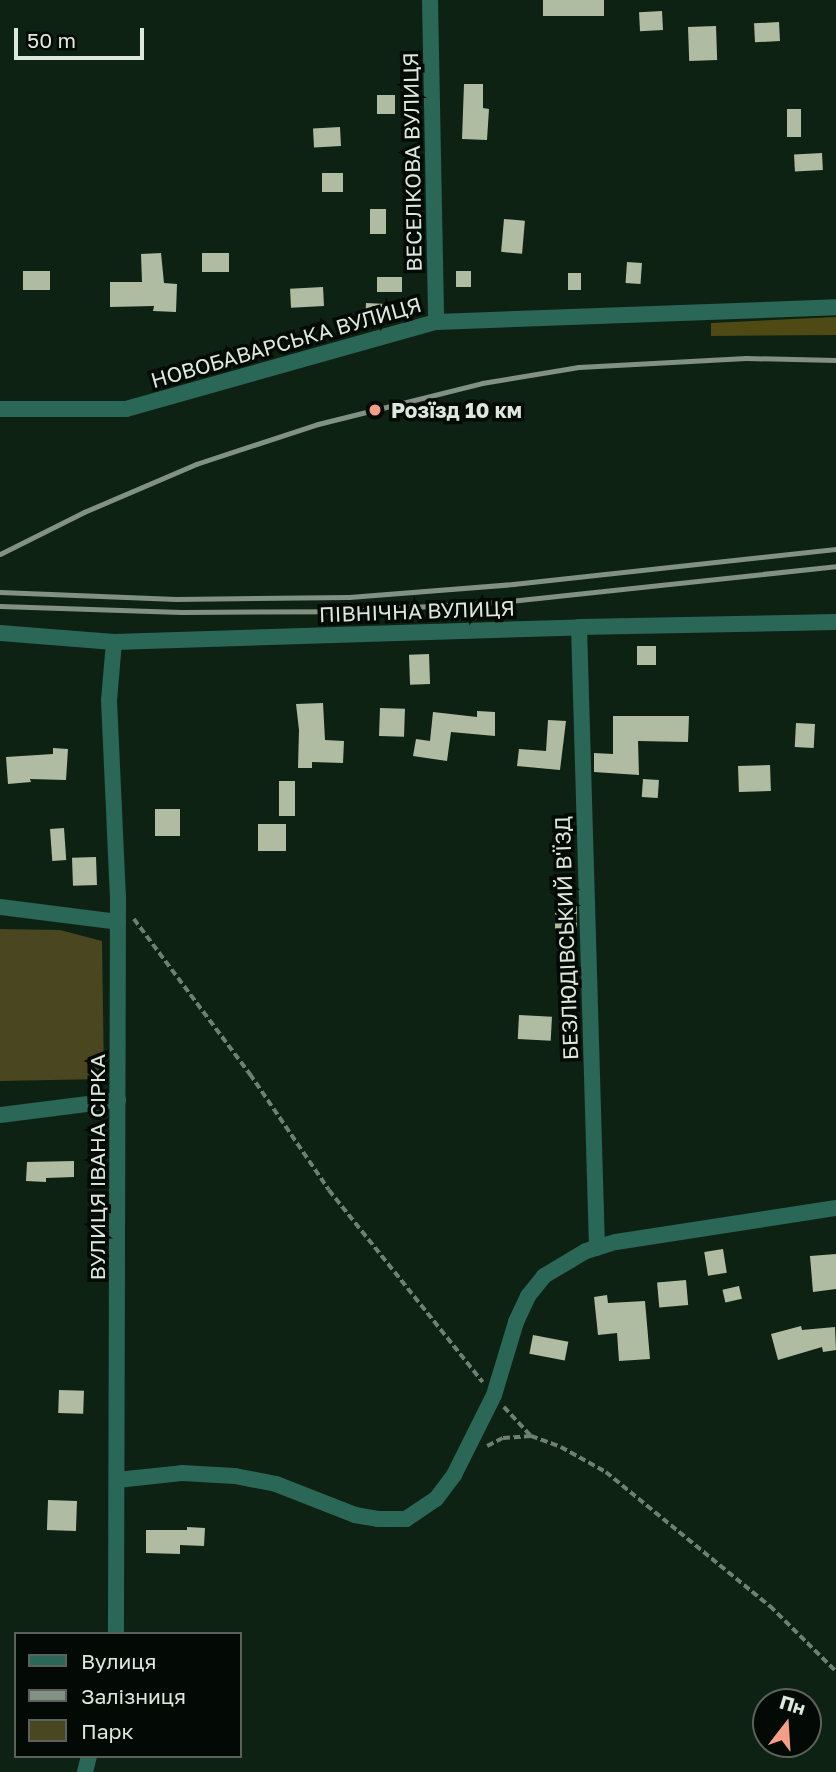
<!DOCTYPE html>
<html>
<head>
<meta charset="utf-8">
<style>
	body { margin:0 }
	#map { position:relative; width:836px; height:1772px; overflow:hidden; background:#0e2213; font-family:"Golos Text",sans-serif }
	div>[style] { position:absolute }
	[style*='--x'] { left:calc(var(--x)*1px); top:calc(var(--y)*1px); width:calc(var(--w)*1px); rotate:calc(var(--a)*1deg) }
	.green>* { inset:0; background:#494620 }
	.forest>* { inset:0; background:#4f4a13 }
	.building>* { inset:0; background:#b0bca1; transform-origin:0 0 }
	.path>* { height:3.5px; margin-top:-1.75px; transform-origin:0; background:repeating-linear-gradient(90deg,#6f7f73 0 7px,transparent 0 10.5px) }
	.street>* { height:16px; margin:-8px; padding:0 8px; transform-origin:8px; border-radius:8px; background:#2a6756 }
	.rail>* { height:5px; margin:-2.5px; padding:0 2.5px; transform-origin:2.5px; border-radius:2.5px; background:#819184 }
	.dots>* { width:19px; height:19px; translate:-50% -50%; box-sizing:border-box; border:4px solid #030904; border-radius:50% }
	span { translate:-50% -50%; white-space:nowrap; text-align:center; line-height:1.15; -webkit-text-stroke:7px #030904; paint-order:stroke }
	.street-label { font-size:21px; color:#dce8de }
	.poi-label { font-size:21px; color:#dce8de; font-weight:700 }
	.left { translate:0 -50%; text-align:left }
	.legend { position:absolute; left:14px; top:1632px; width:228px; height:126px; box-sizing:border-box; background:#030904; border:2px solid #5a625b; margin:0; padding:9px 12px; list-style:none; font-size:21px; color:#dce8de }
	.legend li { display:flex; align-items:center; gap:14px; height:35px }
	.legend b { width:35px; border:2px solid #5a625b }
	.north { position:absolute; left:752px; top:1688px; width:70px; height:70px; box-sizing:border-box; background:#030904; border:2px solid #5a625b; border-radius:50%; rotate:17deg; font-size:19px; font-weight:700; line-height:28px; text-align:center; color:#dce8de }
	.north::after { content:''; display:block; margin:auto; width:24px; height:32px; background:#f49e87; clip-path:polygon(50% 0,100% 100%,50% 72%,0 100%) }
	.scale { position:absolute; left:14px; top:28px; width:130px; height:32px; box-sizing:border-box; border:4px solid #dce8de; border-top:0; padding-left:9px; font-size:21px; line-height:24px; white-space:nowrap; color:#dce8de; -webkit-text-stroke:5px #030904; paint-order:stroke }
</style>
</head>
<body>
<div id="map">
	<div class="green">
		<div style="clip-path:polygon(0 929px,60px 930px,102px 941px,104px 1079px,0 1081px)"></div>
	</div>
	<div class="forest">
		<div style="clip-path:polygon(836px 317px,836px 335px,711px 336px,711px 323px)"></div>
	</div>
	<div class="building">
		<div style="left:543px;top:0;width:61px;height:16px"></div>
		<div style="left:662px;top:11px;width:19px;height:23px;rotate:87deg"></div>
		<div style="left:779px;top:22px;width:19px;height:25px;rotate:87deg"></div>
		<div style="left:716px;top:26px;width:34px;height:28px;rotate:88deg"></div>
		<div style="clip-path:polygon(464px 84px,483px 84px,483px 108px,489px 109px,487px 140px,462px 139px)"></div>
		<div style="left:377px;top:95px;width:18px;height:19px"></div>
		<div style="left:787px;top:109px;width:14px;height:28px"></div>
		<div style="left:340px;top:127px;width:19px;height:27px;rotate:87deg"></div>
		<div style="left:822px;top:153px;width:17px;height:28px;rotate:87deg"></div>
		<div style="left:322px;top:173px;width:21px;height:19px"></div>
		<div style="left:370px;top:209px;width:16px;height:25px"></div>
		<div style="left:504px;top:219px;width:21px;height:33px;rotate:5deg"></div>
		<div style="clip-path:polygon(161px 253px,164px 283px,177px 284px,176px 312px,153px 311px,154px 306px,110px 307px,110px 282px,142px 282px,141px 254px)"></div>
		<div style="left:229px;top:253px;width:19px;height:27px;rotate:90deg"></div>
		<div style="left:627px;top:262px;width:15px;height:21px;rotate:4deg"></div>
		<div style="left:23px;top:271px;width:27px;height:19px"></div>
		<div style="left:456px;top:271px;width:15px;height:16px"></div>
		<div style="left:568px;top:273px;width:13px;height:17px"></div>
		<div style="left:377px;top:277px;width:25px;height:15px"></div>
		<div style="left:323px;top:287px;width:19px;height:33px;rotate:87deg"></div>
		<div style="left:366px;top:303px;width:21px;height:18px;rotate:3deg"></div>
		<div style="left:637px;top:646px;width:19px;height:19px"></div>
		<div style="left:429px;top:654px;width:30px;height:20px;rotate:88deg"></div>
		<div style="clip-path:polygon(323px 703px,325px 740px,344px 741px,343px 763px,312px 762px,312px 768px,298px 768px,299px 730px,296px 704px)"></div>
		<div style="left:380px;top:708px;width:25px;height:28px;rotate:2deg"></div>
		<div style="clip-path:polygon(477px 711px,495px 712px,495px 736px,451px 732px,447px 761px,413px 756px,416px 739px,430px 741px,433px 712px,477px 717px)"></div>
		<div style="clip-path:polygon(613px 716px,689px 716px,688px 742px,638px 741px,639px 775px,594px 772px,594px 753px,613px 754px)"></div>
		<div style="clip-path:polygon(548px 720px,566px 721px,560px 770px,517px 766px,519px 749px,546px 751px)"></div>
		<div style="left:796px;top:723px;width:19px;height:24px;rotate:3deg"></div>
		<div style="clip-path:polygon(53px 748px,68px 749px,66px 780px,30px 779px,31px 782px,8px 784px,6px 757px,53px 754px)"></div>
		<div style="left:770px;top:765px;width:26px;height:32px;rotate:88deg"></div>
		<div style="left:643px;top:779px;width:16px;height:18px;rotate:4deg"></div>
		<div style="left:279px;top:781px;width:16px;height:35px"></div>
		<div style="left:155px;top:809px;width:25px;height:27px"></div>
		<div style="left:258px;top:824px;width:28px;height:27px"></div>
		<div style="left:64px;top:828px;width:32px;height:14px;rotate:86deg"></div>
		<div style="left:96px;top:857px;width:28px;height:24px;rotate:88deg"></div>
		<div style="left:577px;top:905px;width:24px;height:22px;rotate:90deg"></div>
		<div style="left:519px;top:1015px;width:33px;height:24px;rotate:3deg"></div>
		<div style="clip-path:polygon(74px 1161px,74px 1177px,46px 1178px,46px 1182px,26px 1181px,27px 1162px)"></div>
		<div style="left:723px;top:1249px;width:24px;height:19px;rotate:81deg"></div>
		<div style="clip-path:polygon(836px 1254px,836px 1289px,813px 1292px,810px 1256px)"></div>
		<div style="left:686px;top:1280px;width:25px;height:29px;rotate:85deg"></div>
		<div style="left:739px;top:1286px;width:13px;height:17px;rotate:77deg"></div>
		<div style="clip-path:polygon(607px 1295px,608px 1303px,645px 1301px,650px 1359px,619px 1361px,617px 1333px,598px 1335px,594px 1297px)"></div>
		<div style="clip-path:polygon(801px 1326px,802px 1330px,835px 1327px,836px 1350px,823px 1352px,822px 1347px,778px 1360px,771px 1334px)"></div>
		<div style="left:533px;top:1335px;width:36px;height:19px;rotate:11deg"></div>
		<div style="left:59px;top:1390px;width:25px;height:23px;rotate:2deg"></div>
		<div style="left:48px;top:1500px;width:29px;height:30px;rotate:2deg"></div>
		<div style="clip-path:polygon(187px 1527px,205px 1528px,204px 1546px,180px 1545px,180px 1554px,146px 1553px,146px 1530px,187px 1530px)"></div>
	</div>
	<div class="path">
		<div style="--x:134;--y:919;--w:194;--a:53.2"></div>
		<div style="--x:250;--y:1074;--w:140;--a:55.7"></div>
		<div style="--x:329;--y:1190;--w:246;--a:51.3"></div>
		<div style="--x:504;--y:1407;--w:40;--a:47"></div>
		<div style="--x:487;--y:1446;--w:18;--a:-27"></div>
		<div style="--x:503;--y:1438;--w:28;--a:-4"></div>
		<div style="--x:531;--y:1436;--w:32;--a:20"></div>
		<div style="--x:561;--y:1447;--w:51;--a:29.1"></div>
		<div style="--x:606;--y:1472;--w:212;--a:39.3"></div>
		<div style="--x:770;--y:1606;--w:93;--a:44.6"></div>
	</div>
	<div class="street">
		<div style="--x:430;--y:0;--w:322;--a:88.9"></div>
		<div style="--x:0;--y:409;--w:126;--a:0"></div>
		<div style="--x:126;--y:409;--w:322;--a:-15.7"></div>
		<div style="--x:436;--y:322;--w:400;--a:-2.1"></div>
		<div style="--x:579;--y:627;--w:621;--a:88.34"></div>
		<div style="--x:0;--y:633;--w:114;--a:4.5"></div>
		<div style="--x:114;--y:642;--w:465;--a:-1.8"></div>
		<div style="--x:579;--y:627;--w:257;--a:-1.1"></div>
		<div style="--x:114;--y:642;--w:58;--a:94.9"></div>
		<div style="--x:109;--y:700;--w:197;--a:87.4"></div>
		<div style="--x:118;--y:897;--w:737;--a:90.16"></div>
		<div style="--x:0;--y:907;--w:119;--a:7.2"></div>
		<div style="--x:0;--y:1115;--w:119;--a:-7.2"></div>
		<div style="--x:117;--y:1480;--w:65;--a:-6.1"></div>
		<div style="--x:182;--y:1473;--w:53;--a:3.2"></div>
		<div style="--x:235;--y:1476;--w:42;--a:11"></div>
		<div style="--x:276;--y:1484;--w:85;--a:21.4"></div>
		<div style="--x:355;--y:1515;--w:23;--a:10"></div>
		<div style="--x:378;--y:1519;--w:28;--a:0"></div>
		<div style="--x:406;--y:1519;--w:36;--a:-34"></div>
		<div style="--x:436;--y:1499;--w:30;--a:-53"></div>
		<div style="--x:454;--y:1475;--w:89;--a:-63.4"></div>
		<div style="--x:494;--y:1395;--w:76;--a:-73.2"></div>
		<div style="--x:516;--y:1322;--w:29;--a:-65"></div>
		<div style="--x:528;--y:1296;--w:26;--a:-51"></div>
		<div style="--x:544;--y:1276;--w:49;--a:-30.8"></div>
		<div style="--x:586;--y:1251;--w:31;--a:-17"></div>
		<div style="--x:616;--y:1242;--w:223;--a:-8.8"></div>
		<div style="--x:85;--y:1772;--w:16;--a:-76"></div>
	</div>
	<div class="rail">
		<div style="--x:0;--y:554;--w:94;--a:-26.6"></div>
		<div style="--x:84;--y:512;--w:122;--a:-23.2"></div>
		<div style="--x:196;--y:464;--w:128;--a:-18.2"></div>
		<div style="--x:318;--y:424;--w:169;--a:-14"></div>
		<div style="--x:482;--y:383;--w:98;--a:-9.4"></div>
		<div style="--x:579;--y:367;--w:167;--a:-3.1"></div>
		<div style="--x:746;--y:358;--w:90;--a:1.3"></div>
		<div style="--x:0;--y:592;--w:176;--a:2.3"></div>
		<div style="--x:176;--y:599;--w:173;--a:-0.7"></div>
		<div style="--x:349;--y:597;--w:165;--a:-4.5"></div>
		<div style="--x:513;--y:584;--w:325;--a:-6.2"></div>
		<div style="--x:0;--y:606;--w:181;--a:1.9"></div>
		<div style="--x:181;--y:612;--w:167;--a:-0.3"></div>
		<div style="--x:348;--y:611;--w:162;--a:-3.5"></div>
		<div style="--x:510;--y:601;--w:328;--a:-6.1"></div>
	</div>
	<div class="dots">
		<div style="left:375px;top:410px;background:#f49e87"></div>
	</div>
	<div class="street-label">
		<span style="left:412px;top:162px;rotate:-91deg">ВЕСЕЛКОВА ВУЛИЦЯ</span>
		<span style="left:286px;top:342px;rotate:-16deg">НОВОБАВАРСЬКА ВУЛИЦЯ</span>
		<span style="left:417px;top:611px;rotate:-2deg">ПІВНІЧНА ВУЛИЦЯ</span>
		<span style="left:566px;top:938px;rotate:-92deg">БЕЗЛЮДІВСЬКИЙ В'ЇЗД</span>
		<span style="left:97px;top:1167px;rotate:-90deg">ВУЛИЦЯ ІВАНА СІРКА</span>
	</div>
	<div class="poi-label">
		<span class="left" style="left:391px;top:410px">Розїзд 10 км</span>
	</div>
	<ul class="legend">
	<li><b style="height:9px;background:#2a6756"></b>Вулиця</li>
	<li><b style="height:9px;background:#819184"></b>Залізниця</li>
	<li><b style="height:19px;background:#494620"></b>Парк</li>
	</ul>
	<div class="north">Пн</div>
	<div class="scale">50 m</div>
</div>
</body>
</html>
